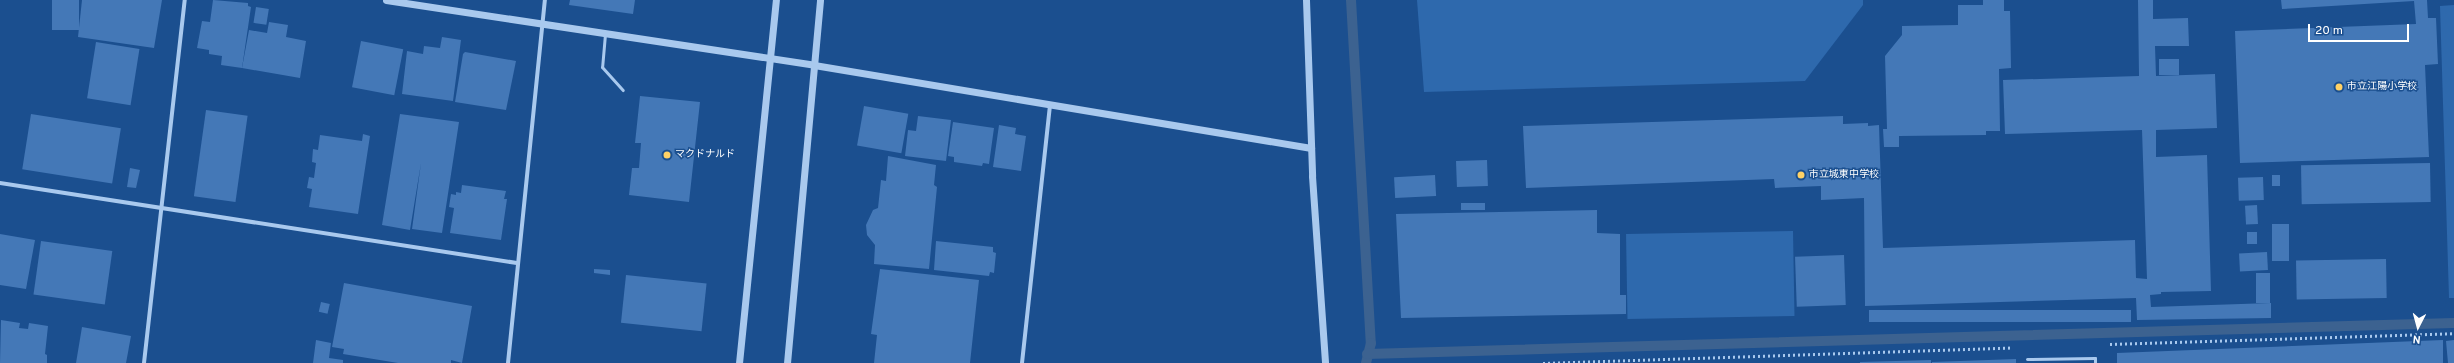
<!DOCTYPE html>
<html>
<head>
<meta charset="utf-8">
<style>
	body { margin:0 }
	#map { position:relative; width:2454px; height:363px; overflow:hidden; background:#1b4f8f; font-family:Overpass,"Noto Sans JP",sans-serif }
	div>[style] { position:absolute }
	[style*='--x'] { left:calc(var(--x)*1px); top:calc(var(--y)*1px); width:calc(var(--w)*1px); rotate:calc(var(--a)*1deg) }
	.green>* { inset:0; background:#2e69ad; transform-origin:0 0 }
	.stream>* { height:10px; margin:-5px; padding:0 5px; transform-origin:5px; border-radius:5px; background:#3c6290 }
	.building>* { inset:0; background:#4478b7; transform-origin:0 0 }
	.path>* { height:2.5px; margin-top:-1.25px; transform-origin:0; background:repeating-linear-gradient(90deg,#a9c9ee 0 2px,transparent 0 5px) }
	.service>* { height:3px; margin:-1.5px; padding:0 1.5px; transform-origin:1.5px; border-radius:1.5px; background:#a9c9ee }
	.minor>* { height:4px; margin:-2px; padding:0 2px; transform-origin:2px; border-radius:2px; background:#a9c9ee }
	.tertiary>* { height:7px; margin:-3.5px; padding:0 3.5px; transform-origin:3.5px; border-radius:3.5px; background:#a9c9ee }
	.dots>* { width:11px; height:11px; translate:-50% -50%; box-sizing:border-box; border:2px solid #1b4f8f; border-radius:50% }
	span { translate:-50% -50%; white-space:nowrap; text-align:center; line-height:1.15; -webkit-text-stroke:3px #1b4f8f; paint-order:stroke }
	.poi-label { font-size:10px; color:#fff }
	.left { translate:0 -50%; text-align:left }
	.north { position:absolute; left:2398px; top:307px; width:40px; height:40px; -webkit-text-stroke:3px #1b4f8f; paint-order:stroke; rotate:186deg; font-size:11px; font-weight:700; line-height:16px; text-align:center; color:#fff }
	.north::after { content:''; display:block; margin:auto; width:14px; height:18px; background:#fff; clip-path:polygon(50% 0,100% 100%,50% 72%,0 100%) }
	.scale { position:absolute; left:2308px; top:24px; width:101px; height:18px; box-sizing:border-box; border:2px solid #fff; border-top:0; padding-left:5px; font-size:12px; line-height:14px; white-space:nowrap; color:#fff; -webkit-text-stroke:3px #1b4f8f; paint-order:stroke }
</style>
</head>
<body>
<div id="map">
	<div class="green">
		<div style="clip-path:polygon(1417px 0,1863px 0,1863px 5px,1805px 81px,1424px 92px)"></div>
		<div style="clip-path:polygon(2454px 5px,2454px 298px,2449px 298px,2440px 6px)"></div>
		<div style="left:1793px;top:231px;width:85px;height:167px;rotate:89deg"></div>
	</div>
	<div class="stream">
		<div style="--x:1351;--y:0;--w:344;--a:86.7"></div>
		<div style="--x:1371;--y:343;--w:21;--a:104"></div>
		<div style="--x:1367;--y:354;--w:1087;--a:-1.63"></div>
	</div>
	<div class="building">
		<div style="left:52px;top:0;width:27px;height:30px"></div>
		<div style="clip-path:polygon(82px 0,162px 0,154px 48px,78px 37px)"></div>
		<div style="clip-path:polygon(213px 0,248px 3px,248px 6px,251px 7px,242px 68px,221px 65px,222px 56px,209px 54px,209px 50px,197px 48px,202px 21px,210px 22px)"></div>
		<div style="clip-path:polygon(570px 0,635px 0,633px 14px,569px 5px)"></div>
		<div style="clip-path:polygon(1983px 0,2004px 0,2004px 11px,2010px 11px,2011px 68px,1999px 69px,2000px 131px,1986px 131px,1986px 135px,1899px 136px,1899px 147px,1884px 147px,1883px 129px,1887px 129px,1885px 56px,1902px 35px,1902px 26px,1958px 25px,1958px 5px,1983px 5px)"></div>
		<div style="clip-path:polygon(2138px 0,2153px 0,2153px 19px,2188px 18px,2189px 46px,2155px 46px,2156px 76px,2215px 74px,2217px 128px,2156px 130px,2156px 157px,2207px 155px,2211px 291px,2161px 292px,2161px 294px,2150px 295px,2151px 307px,2271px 303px,2271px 318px,2137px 320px,2136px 298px,1865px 306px,1864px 198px,1821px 200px,1821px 186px,1775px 188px,1774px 179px,1526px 188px,1523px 126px,1843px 116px,1843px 124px,1868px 123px,1868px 126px,1879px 125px,1883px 248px,2135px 240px,2136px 278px,2147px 279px,2142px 130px,2005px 134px,2003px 80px,2139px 76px)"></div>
		<div style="clip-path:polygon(2281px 0,2427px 0,2428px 18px,2436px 18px,2438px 64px,2425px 65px,2429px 157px,2240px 163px,2235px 31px,2416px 24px,2414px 1px,2282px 9px)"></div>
		<div style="left:256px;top:7px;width:13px;height:16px;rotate:9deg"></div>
		<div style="clip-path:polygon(269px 22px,288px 25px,286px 37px,306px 41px,300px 78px,242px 68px,249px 30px,267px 33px)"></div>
		<div style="clip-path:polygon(442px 37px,461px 40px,453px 101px,402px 94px,407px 51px,423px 54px,424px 46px,440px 48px)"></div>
		<div style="left:361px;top:41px;width:43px;height:47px;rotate:11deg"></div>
		<div style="left:96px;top:42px;width:44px;height:57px;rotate:9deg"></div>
		<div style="clip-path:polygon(465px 52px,516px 61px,506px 110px,455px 102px,463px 54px)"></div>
		<div style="left:2159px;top:59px;width:20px;height:16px"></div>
		<div style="clip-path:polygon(640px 96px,700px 102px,689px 202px,629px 195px,632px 168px,639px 168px,641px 143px,635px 143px)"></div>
		<div style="left:864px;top:106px;width:45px;height:40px;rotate:10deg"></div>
		<div style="left:206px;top:110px;width:42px;height:87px;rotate:8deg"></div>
		<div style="left:31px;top:114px;width:91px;height:56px;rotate:9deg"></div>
		<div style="clip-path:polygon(400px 114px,459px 122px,442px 233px,412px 229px,421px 163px,410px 230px,382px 225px)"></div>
		<div style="clip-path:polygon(918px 116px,951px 120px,946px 161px,905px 156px,908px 130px,916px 131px)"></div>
		<div style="clip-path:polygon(953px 122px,994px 128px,989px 164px,983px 163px,982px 166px,954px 162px,954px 157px,948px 156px)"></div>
		<div style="clip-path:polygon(999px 125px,1016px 128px,1015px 134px,1026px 136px,1021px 171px,993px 167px)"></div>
		<div style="clip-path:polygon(363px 134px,370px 136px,358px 214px,309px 207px,312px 189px,307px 188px,309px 177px,314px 178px,316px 163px,312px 162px,313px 149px,318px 150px,320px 135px,362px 141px)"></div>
		<div style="clip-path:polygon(888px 156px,936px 165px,934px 185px,937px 187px,929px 269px,874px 264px,875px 245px,867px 235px,866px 225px,873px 210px,878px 208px,881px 180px,886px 181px)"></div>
		<div style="left:1487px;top:160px;width:26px;height:31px;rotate:88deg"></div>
		<div style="left:2430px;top:163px;width:39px;height:129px;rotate:89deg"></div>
		<div style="clip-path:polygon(130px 168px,140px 170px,136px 188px,127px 187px)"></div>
		<div style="left:1435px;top:175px;width:21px;height:41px;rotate:87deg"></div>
		<div style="left:2272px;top:175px;width:8px;height:11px"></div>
		<div style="left:2263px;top:177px;width:23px;height:25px;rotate:88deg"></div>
		<div style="clip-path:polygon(462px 185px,506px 191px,504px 199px,507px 199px,501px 240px,450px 233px,454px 208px,449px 207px,451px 194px,456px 195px,456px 192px,461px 193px)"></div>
		<div style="left:1461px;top:203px;width:24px;height:7px"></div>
		<div style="left:2257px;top:205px;width:19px;height:12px;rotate:87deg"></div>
		<div style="clip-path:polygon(1597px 210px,1597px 233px,1620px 234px,1620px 295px,1626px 295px,1626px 314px,1401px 318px,1396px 214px)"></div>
		<div style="left:2272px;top:224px;width:17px;height:37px"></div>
		<div style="left:2247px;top:232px;width:10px;height:12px"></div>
		<div style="clip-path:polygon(0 234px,35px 240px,26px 289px,0 285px)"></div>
		<div style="left:41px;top:241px;width:72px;height:54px;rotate:8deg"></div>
		<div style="clip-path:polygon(936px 241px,993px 247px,993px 252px,996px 253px,994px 273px,990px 272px,989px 276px,934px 270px)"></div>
		<div style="left:2267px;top:252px;width:18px;height:28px;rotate:87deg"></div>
		<div style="left:1844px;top:255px;width:50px;height:49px;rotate:88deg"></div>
		<div style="left:2386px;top:259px;width:39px;height:90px;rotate:89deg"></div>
		<div style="clip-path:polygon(594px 269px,610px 270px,610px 275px,594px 273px)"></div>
		<div style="clip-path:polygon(880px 269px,979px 280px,970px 363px,874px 363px,877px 335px,871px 334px)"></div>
		<div style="left:2256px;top:273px;width:14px;height:30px"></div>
		<div style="left:626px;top:275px;width:81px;height:48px;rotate:6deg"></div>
		<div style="clip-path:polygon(344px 283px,472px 306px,462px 363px,451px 360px,451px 363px,398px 363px,343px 354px,344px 349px,332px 347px)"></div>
		<div style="left:321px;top:302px;width:9px;height:10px;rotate:13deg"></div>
		<div style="left:2131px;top:310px;width:12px;height:262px;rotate:90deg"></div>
		<div style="clip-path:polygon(1px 320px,20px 323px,19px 328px,28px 329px,29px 323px,48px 326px,45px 354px,47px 355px,47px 363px,0 363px)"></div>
		<div style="clip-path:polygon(82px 327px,131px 336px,126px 363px,76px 363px)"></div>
		<div style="clip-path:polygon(316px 340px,331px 343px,329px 358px,343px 360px,343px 363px,313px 363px)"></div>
		<div style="clip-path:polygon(2443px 340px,2443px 363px,2117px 363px,2117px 353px)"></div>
		<div style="clip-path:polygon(2454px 340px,2454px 363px,2448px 363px,2446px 341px)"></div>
		<div style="clip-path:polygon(2016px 359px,2016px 363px,1932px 363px,1932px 362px)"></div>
		<div style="clip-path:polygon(1931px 360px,1931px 363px,1860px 363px,1860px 362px)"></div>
	</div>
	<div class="path">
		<div style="--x:2110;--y:344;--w:344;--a:-1.8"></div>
		<div style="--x:1543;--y:363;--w:470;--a:-1.9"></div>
	</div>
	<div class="service">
		<div style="--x:605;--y:34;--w:33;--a:95"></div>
		<div style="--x:602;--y:67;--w:31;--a:48"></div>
		<div style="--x:2027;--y:359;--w:68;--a:-0.8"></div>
		<div style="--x:2095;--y:358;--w:5;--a:90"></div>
	</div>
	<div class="minor">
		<div style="--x:0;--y:183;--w:523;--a:8.8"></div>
		<div style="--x:144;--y:363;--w:365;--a:-83.6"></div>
		<div style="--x:508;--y:363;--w:365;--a:-84.2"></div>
		<div style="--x:1022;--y:363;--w:260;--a:-83.8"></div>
	</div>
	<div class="tertiary">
		<div style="--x:386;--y:0;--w:433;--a:8.6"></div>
		<div style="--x:814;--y:65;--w:504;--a:9.48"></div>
		<div style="--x:1306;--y:0;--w:176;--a:88"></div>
		<div style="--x:1312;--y:176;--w:187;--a:86"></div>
		<div style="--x:739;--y:363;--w:365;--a:-84.2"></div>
		<div style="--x:787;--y:363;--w:364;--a:-84.8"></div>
	</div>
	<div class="dots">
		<div style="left:2339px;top:87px;background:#ffd166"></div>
		<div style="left:667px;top:155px;background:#ffd166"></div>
		<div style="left:1801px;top:175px;background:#ffd166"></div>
	</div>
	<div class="poi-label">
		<span class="left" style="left:2347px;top:87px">市立江陽小学校</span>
		<span class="left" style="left:675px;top:155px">マクドナルド</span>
		<span class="left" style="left:1809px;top:175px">市立城東中学校</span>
	</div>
	<div class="north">N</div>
	<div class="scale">20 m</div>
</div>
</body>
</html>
